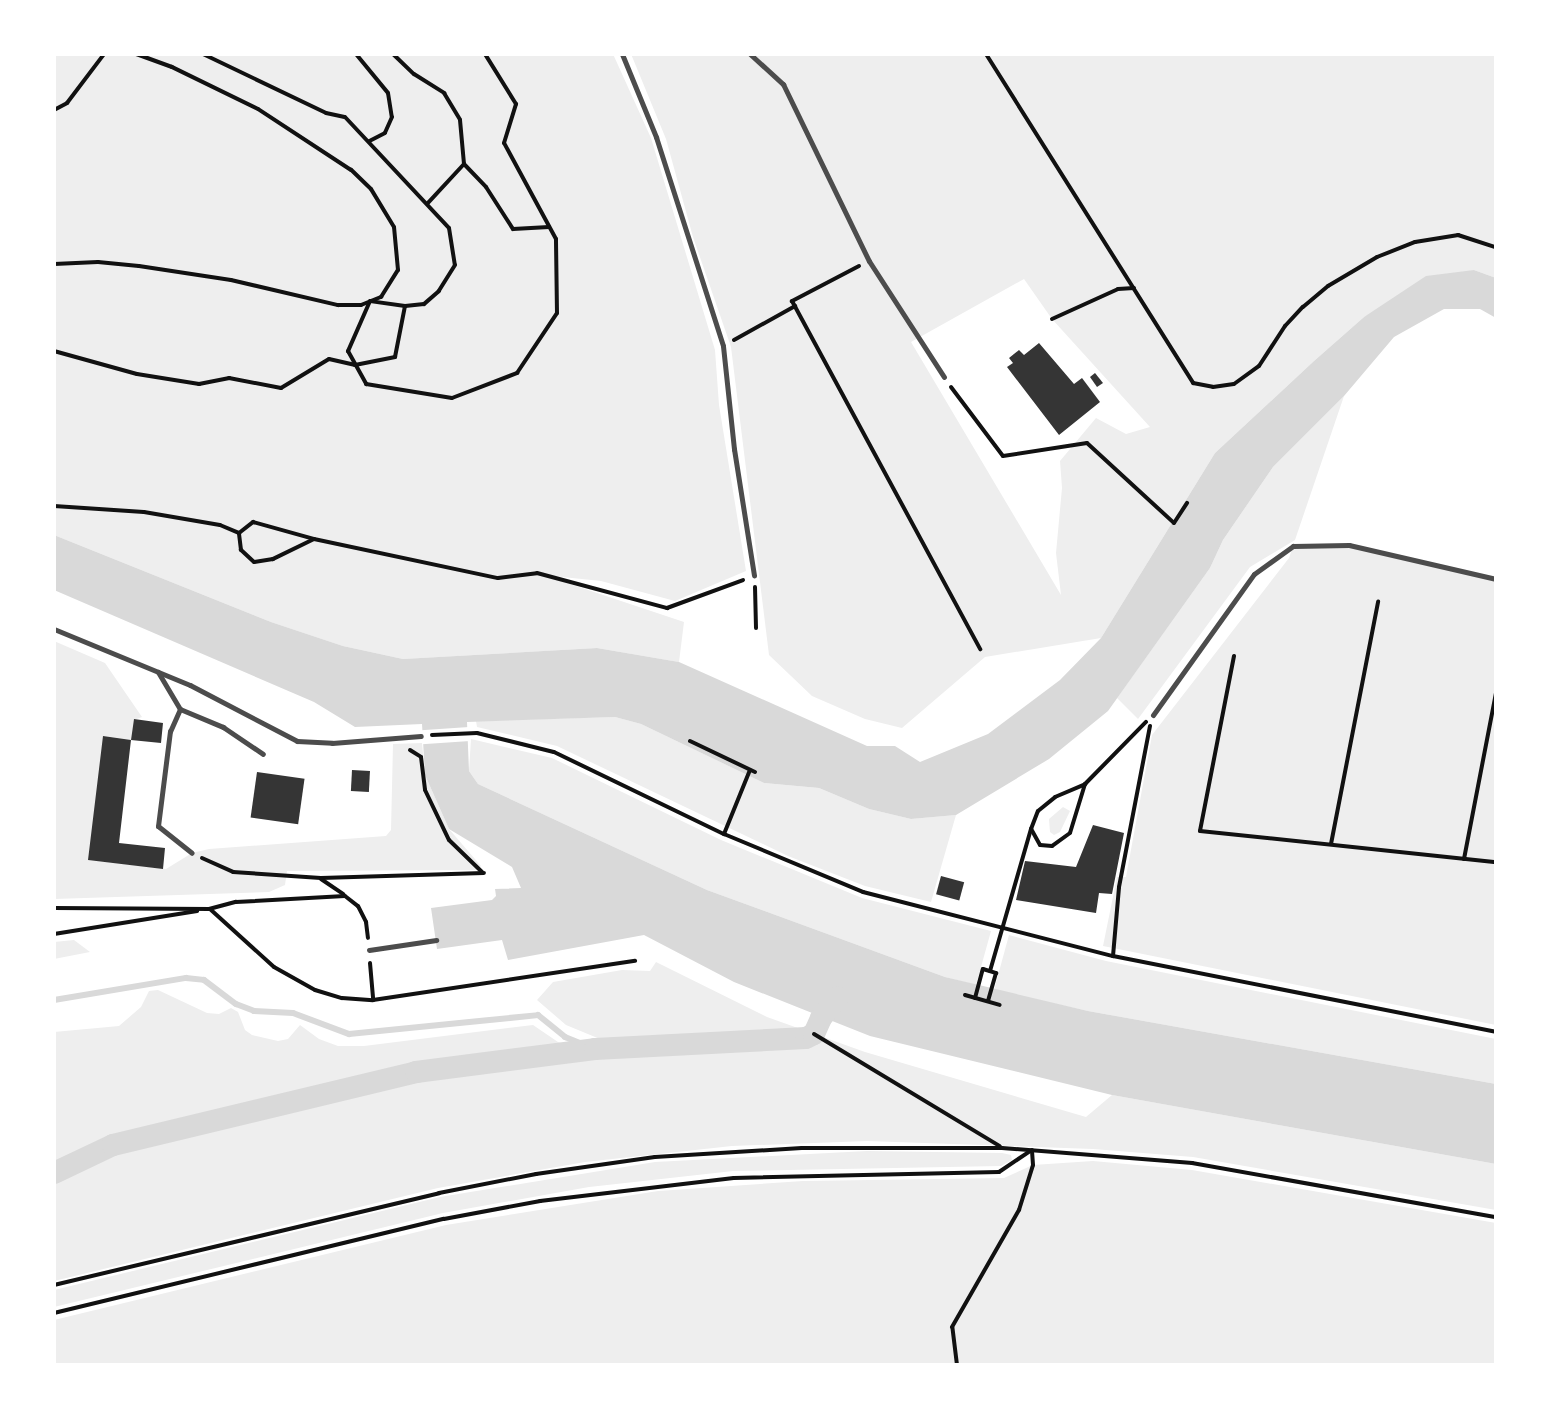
<!DOCTYPE html>
<html>
<head>
<meta charset="utf-8">
<style>
	body { margin:0 }
	#map { position:relative; width:1550px; height:1419px; overflow:hidden; background:#fff; font-family:"DM Sans",sans-serif }
	div>[style] { position:absolute }
	[style*='--x'] { left:calc(var(--x)*1px); top:calc(var(--y)*1px); width:calc(var(--w)*1px); rotate:calc(var(--a)*1deg) }
	.green>* { inset:0; background:#eee }
	.water>* { inset:0; background:#d9d9d9 }
	.pier>* { inset:0; background:#fff; transform-origin:0 0 }
	.stream>* { height:6px; margin:-3px; padding:0 3px; transform-origin:3px; border-radius:3px; background:#d9d9d9 }
	.canal>* { height:22px; margin:-11px; padding:0 11px; transform-origin:11px; border-radius:11px; background:#d9d9d9 }
	.building>* { inset:0; background:#353535; transform-origin:0 0 }
	.path>* { height:4px; margin:-2px; padding:0 2px; transform-origin:2px; border-radius:2px; background:#111 }
	.service>* { height:5px; margin:-2.5px; padding:0 2.5px; transform-origin:2.5px; border-radius:2.5px; background:#4c4c4c }
	span { translate:-50% -50%; white-space:nowrap; text-align:center; line-height:1.15; -webkit-text-stroke:6px #fff; paint-order:stroke }
	.frame { position:absolute; inset:0; border:56px solid #fff; pointer-events:none }
</style>
</head>
<body>
<div id="map">
	<div class="green">
		<div style="clip-path:polygon(54px 54px,613px 54px,651px 138px,715px 350px,719px 405px,746px 571px,675px 601px,601px 581px,543px 575px,684px 622px,679px 662px,597px 648px,403px 659px,343px 646px,271px 622px,54px 535px)"></div>
		<div style="clip-path:polygon(evenodd,631px 54px,1496px 54px,1496px 278px,1474px 270px,1364px 317px,1314px 361px,1215px 453px,1101px 638px,985px 657px,902px 728px,865px 719px,812px 696px,769px 655px,731px 347px,693px 237px,666px 139px,631px 54px,1024px 279px,1052px 319px,1150px 427px,1126px 434px,1096px 418px,1060px 461px,1062px 488px,1056px 553px,1061px 595px,911px 342px,1024px 279px)"></div>
		<div style="clip-path:polygon(1344px 396px,1295px 540px,1250px 567px,1138px 719px,1117px 698px,1210px 568px,1223px 540px,1273px 467px)"></div>
		<div style="clip-path:polygon(1349px 545px,1496px 579px,1496px 1025px,1103px 946px,1117px 877px,1126px 877px,1152px 735px,1289px 558px,1293px 546px)"></div>
		<div style="clip-path:polygon(54px 641px,105px 663px,142px 717px,134px 720px,131px 740px,104px 736px,89px 860px,166px 869px,192px 853px,209px 849px,386px 836px,391px 830px,393px 744px,422px 743px,425px 775px,449px 829px,481px 866px,477px 870px,287px 871px,285px 885px,269px 892px,54px 899px)"></div>
		<div style="clip-path:polygon(615px 717px,641px 724px,764px 783px,819px 788px,869px 809px,911px 819px,956px 815px,931px 902px,865px 886px,788px 856px,557px 746px,477px 727px,476px 721px)"></div>
		<div style="clip-path:polygon(471px 739px,552px 758px,721px 840px,862px 898px,991px 931px,976px 985px,945px 977px,707px 890px,478px 784px,469px 771px)"></div>
		<div style="clip-path:polygon(1063px 807px,1070px 811px,1060px 832px,1054px 835px,1050px 832px,1049px 819px)"></div>
		<div style="clip-path:polygon(1009px 935px,1106px 961px,1496px 1039px,1496px 1084px,1088px 1011px,994px 990px)"></div>
		<div style="clip-path:polygon(74px 940px,90px 952px,54px 959px,54px 942px)"></div>
		<div style="clip-path:polygon(656px 962px,767px 1017px,865px 1052px,1086px 1117px,1112px 1095px,1496px 1164px,1496px 1210px,1193px 1157px,1093px 1149px,867px 1141px,732px 1146px,585px 1162px,438px 1188px,54px 1281px,54px 1032px,119px 1026px,141px 1007px,149px 991px,158px 990px,207px 1013px,219px 1014px,231px 1008px,238px 1012px,245px 1030px,252px 1035px,278px 1041px,288px 1039px,300px 1025px,319px 1039px,338px 1046px,364px 1046px,533px 1025px,558px 1042px,579px 1049px,603px 1046px,600px 1039px,566px 1025px,537px 1000px,553px 982px,622px 970px,650px 971px)"></div>
		<div style="clip-path:polygon(867px 1151px,1002px 1153px,1011px 1155px,1012px 1160px,1001px 1166px,733px 1171px,589px 1187px,443px 1213px,54px 1307px,54px 1290px,440px 1197px,655px 1162px)"></div>
		<div style="clip-path:polygon(1093px 1161px,1192px 1170px,1496px 1223px,1496px 1365px,54px 1365px,54px 1320px,446px 1225px,658px 1191px,803px 1181px,1004px 1178px,1033px 1165px)"></div>
	</div>
	<div class="water">
		<div style="clip-path:polygon(1474px 270px,1496px 278px,1496px 318px,1480px 309px,1444px 309px,1394px 337px,1344px 396px,1273px 467px,1223px 540px,1210px 568px,1108px 711px,1049px 759px,956px 815px,911px 819px,869px 809px,819px 788px,764px 783px,641px 724px,615px 717px,467px 722px,469px 771px,478px 784px,707px 890px,945px 977px,1088px 1011px,1496px 1084px,1496px 1164px,1112px 1095px,870px 1036px,734px 982px,644px 935px,508px 960px,502px 940px,437px 949px,431px 908px,492px 900px,496px 896px,495px 889px,521px 888px,512px 867px,449px 829px,425px 775px,422px 724px,355px 727px,314px 702px,54px 590px,54px 535px,271px 622px,343px 646px,403px 659px,597px 648px,679px 662px,867px 746px,895px 746px,920px 762px,988px 734px,1060px 680px,1101px 638px,1215px 453px,1314px 361px,1364px 317px,1426px 276px)"></div>
	</div>
	<div class="pier">
		<div style="left:469px;top:727px;width:14px;height:48px;rotate:86deg"></div>
	</div>
	<div class="stream">
		<div style="--x:54;--y:1000;--w:134;--a:-9.5"></div>
		<div style="--x:186;--y:978;--w:18;--a:6"></div>
		<div style="--x:204;--y:980;--w:40;--a:37"></div>
		<div style="--x:236;--y:1004;--w:19;--a:21"></div>
		<div style="--x:254;--y:1011;--w:39;--a:3"></div>
		<div style="--x:293;--y:1013;--w:60;--a:20.6"></div>
		<div style="--x:349;--y:1034;--w:190;--a:-5.7"></div>
		<div style="--x:538;--y:1015;--w:35;--a:39"></div>
		<div style="--x:565;--y:1037;--w:32;--a:22"></div>
	</div>
	<div class="canal">
		<div style="--x:54;--y:1173;--w:65;--a:-25.4"></div>
		<div style="--x:113;--y:1145;--w:312;--a:-13.5"></div>
		<div style="--x:416;--y:1072;--w:180;--a:-7.3"></div>
		<div style="--x:595;--y:1049;--w:211;--a:-3"></div>
		<div style="--x:806;--y:1038;--w:9;--a:-27"></div>
		<div style="--x:814;--y:1034;--w:17;--a:-66"></div>
		<div style="--x:821;--y:1018;--w:27;--a:-51"></div>
	</div>
	<div class="building">
		<div style="clip-path:polygon(1039px 343px,1074px 384px,1082px 378px,1100px 402px,1059px 435px,1007px 367px,1013px 363px,1009px 358px,1019px 350px,1024px 355px)"></div>
		<div style="clip-path:polygon(1095px 373px,1103px 383px,1097px 387px,1090px 377px)"></div>
		<div style="clip-path:polygon(134px 719px,163px 723px,161px 743px,131px 740px,119px 843px,165px 848px,163px 869px,88px 860px,103px 736px,131px 740px)"></div>
		<div style="left:352px;top:770px;width:18px;height:21px;rotate:3deg"></div>
		<div style="left:257px;top:772px;width:48px;height:46px;rotate:8deg"></div>
		<div style="clip-path:polygon(1093px 825px,1124px 833px,1112px 894px,1099px 893px,1096px 913px,1016px 900px,1025px 861px,1076px 867px)"></div>
		<div style="left:941px;top:876px;width:24px;height:19px;rotate:15deg"></div>
	</div>
	<div class="path">
		<div style="--x:203;--y:54;--w:136;--a:25.6"></div>
		<div style="--x:326;--y:113;--w:19;--a:12"></div>
		<div style="--x:345;--y:117;--w:152;--a:46.9"></div>
		<div style="--x:449;--y:228;--w:37;--a:81"></div>
		<div style="--x:455;--y:265;--w:31;--a:122"></div>
		<div style="--x:439;--y:291;--w:20;--a:139"></div>
		<div style="--x:424;--y:304;--w:19;--a:174"></div>
		<div style="--x:405;--y:306;--w:35;--a:-172"></div>
		<div style="--x:370;--y:301;--w:55;--a:113.7"></div>
		<div style="--x:348;--y:351;--w:38;--a:61"></div>
		<div style="--x:366;--y:384;--w:87;--a:9.2"></div>
		<div style="--x:452;--y:398;--w:70;--a:-21"></div>
		<div style="--x:517;--y:373;--w:72;--a:-56.3"></div>
		<div style="--x:557;--y:313;--w:74;--a:-90.8"></div>
		<div style="--x:556;--y:239;--w:109;--a:-118.4"></div>
		<div style="--x:504;--y:143;--w:41;--a:-72.9"></div>
		<div style="--x:516;--y:104;--w:59;--a:-121.8"></div>
		<div style="--x:356;--y:54;--w:50;--a:50.6"></div>
		<div style="--x:388;--y:93;--w:24;--a:81"></div>
		<div style="--x:392;--y:117;--w:17;--a:114"></div>
		<div style="--x:385;--y:133;--w:18;--a:153"></div>
		<div style="--x:393;--y:54;--w:29;--a:44"></div>
		<div style="--x:414;--y:74;--w:36;--a:32"></div>
		<div style="--x:444;--y:93;--w:31;--a:59"></div>
		<div style="--x:460;--y:120;--w:44;--a:84.8"></div>
		<div style="--x:464;--y:164;--w:54;--a:132.8"></div>
		<div style="--x:986;--y:54;--w:389;--a:57.8"></div>
		<div style="--x:1193;--y:383;--w:20;--a:11"></div>
		<div style="--x:1213;--y:387;--w:21;--a:-8"></div>
		<div style="--x:1234;--y:384;--w:31;--a:-36"></div>
		<div style="--x:1259;--y:366;--w:48;--a:-57"></div>
		<div style="--x:1285;--y:326;--w:26;--a:-47"></div>
		<div style="--x:1303;--y:307;--w:33;--a:-40"></div>
		<div style="--x:1328;--y:286;--w:57;--a:-30.6"></div>
		<div style="--x:1377;--y:257;--w:41;--a:-21.5"></div>
		<div style="--x:1415;--y:242;--w:44;--a:-9.2"></div>
		<div style="--x:1458;--y:235;--w:40;--a:18"></div>
		<div style="--x:54;--y:110;--w:15;--a:-28"></div>
		<div style="--x:67;--y:103;--w:61;--a:-52.9"></div>
		<div style="--x:464;--y:164;--w:32;--a:46"></div>
		<div style="--x:486;--y:187;--w:50;--a:57.3"></div>
		<div style="--x:513;--y:229;--w:36;--a:-3"></div>
		<div style="--x:54;--y:264;--w:44;--a:-2.6"></div>
		<div style="--x:98;--y:262;--w:41;--a:5.6"></div>
		<div style="--x:139;--y:266;--w:93;--a:8.7"></div>
		<div style="--x:231;--y:280;--w:110;--a:13.2"></div>
		<div style="--x:338;--y:305;--w:23;--a:0"></div>
		<div style="--x:361;--y:305;--w:22;--a:-22"></div>
		<div style="--x:381;--y:297;--w:32;--a:-58"></div>
		<div style="--x:398;--y:270;--w:43;--a:-95.3"></div>
		<div style="--x:394;--y:227;--w:44;--a:-121.2"></div>
		<div style="--x:371;--y:189;--w:28;--a:-136"></div>
		<div style="--x:351;--y:170;--w:111;--a:-146.7"></div>
		<div style="--x:258;--y:109;--w:96;--a:-154"></div>
		<div style="--x:172;--y:67;--w:38;--a:-160"></div>
		<div style="--x:859;--y:266;--w:76;--a:152.4"></div>
		<div style="--x:792;--y:301;--w:396;--a:61.6"></div>
		<div style="--x:1052;--y:319;--w:72;--a:-24.4"></div>
		<div style="--x:1118;--y:289;--w:16;--a:-4"></div>
		<div style="--x:734;--y:340;--w:70;--a:-29.1"></div>
		<div style="--x:54;--y:351;--w:86;--a:15.5"></div>
		<div style="--x:137;--y:374;--w:63;--a:9.2"></div>
		<div style="--x:199;--y:384;--w:31;--a:-11"></div>
		<div style="--x:229;--y:378;--w:53;--a:10.9"></div>
		<div style="--x:281;--y:388;--w:56;--a:-31.1"></div>
		<div style="--x:329;--y:359;--w:27;--a:13"></div>
		<div style="--x:355;--y:365;--w:41;--a:-11.3"></div>
		<div style="--x:395;--y:357;--w:52;--a:-78.9"></div>
		<div style="--x:951;--y:387;--w:86;--a:53"></div>
		<div style="--x:1003;--y:456;--w:85;--a:-8.8"></div>
		<div style="--x:1087;--y:443;--w:118;--a:42.6"></div>
		<div style="--x:1174;--y:523;--w:24;--a:-57"></div>
		<div style="--x:54;--y:506;--w:90;--a:3.8"></div>
		<div style="--x:144;--y:512;--w:77;--a:9.7"></div>
		<div style="--x:220;--y:525;--w:21;--a:23"></div>
		<div style="--x:314;--y:539;--w:46;--a:154"></div>
		<div style="--x:273;--y:559;--w:19;--a:171"></div>
		<div style="--x:254;--y:562;--w:18;--a:-137"></div>
		<div style="--x:241;--y:550;--w:17;--a:-97"></div>
		<div style="--x:239;--y:533;--w:18;--a:-38"></div>
		<div style="--x:253;--y:522;--w:63;--a:15.6"></div>
		<div style="--x:314;--y:539;--w:188;--a:12"></div>
		<div style="--x:498;--y:578;--w:39;--a:-7"></div>
		<div style="--x:537;--y:573;--w:135;--a:15.1"></div>
		<div style="--x:667;--y:608;--w:81;--a:-20.2"></div>
		<div style="--x:755;--y:587;--w:41;--a:88.6"></div>
		<div style="--x:1234;--y:656;--w:178;--a:101"></div>
		<div style="--x:1200;--y:831;--w:298;--a:6"></div>
		<div style="--x:432;--y:735;--w:45;--a:-2.5"></div>
		<div style="--x:477;--y:733;--w:79;--a:13.9"></div>
		<div style="--x:554;--y:752;--w:189;--a:25.8"></div>
		<div style="--x:724;--y:834;--w:151;--a:22.6"></div>
		<div style="--x:863;--y:892;--w:258;--a:14.4"></div>
		<div style="--x:1113;--y:956;--w:390;--a:11.2"></div>
		<div style="--x:690;--y:741;--w:72;--a:25.5"></div>
		<div style="--x:410;--y:750;--w:13;--a:32"></div>
		<div style="--x:421;--y:757;--w:33;--a:83"></div>
		<div style="--x:425;--y:790;--w:55;--a:64.4"></div>
		<div style="--x:449;--y:840;--w:46;--a:44.1"></div>
		<div style="--x:1085;--y:784;--w:51;--a:107"></div>
		<div style="--x:1070;--y:833;--w:22;--a:144"></div>
		<div style="--x:1052;--y:846;--w:12;--a:-175"></div>
		<div style="--x:1040;--y:845;--w:18;--a:-119"></div>
		<div style="--x:1031;--y:829;--w:19;--a:-69"></div>
		<div style="--x:1038;--y:811;--w:22;--a:-39"></div>
		<div style="--x:1055;--y:797;--w:33;--a:-23"></div>
		<div style="--x:1085;--y:784;--w:87;--a:-45.5"></div>
		<div style="--x:724;--y:834;--w:69;--a:-67.9"></div>
		<div style="--x:1331;--y:844;--w:247;--a:-79"></div>
		<div style="--x:202;--y:858;--w:34;--a:24"></div>
		<div style="--x:233;--y:872;--w:88;--a:3.9"></div>
		<div style="--x:321;--y:878;--w:163;--a:-1.8"></div>
		<div style="--x:1464;--y:859;--w:169;--a:-79.1"></div>
		<div style="--x:321;--y:879;--w:27;--a:34"></div>
		<div style="--x:54;--y:908;--w:156;--a:0.4"></div>
		<div style="--x:210;--y:909;--w:86;--a:42.2"></div>
		<div style="--x:274;--y:967;--w:47;--a:29.3"></div>
		<div style="--x:315;--y:990;--w:28;--a:17"></div>
		<div style="--x:342;--y:998;--w:31;--a:4"></div>
		<div style="--x:373;--y:1000;--w:265;--a:-8.5"></div>
		<div style="--x:209;--y:909;--w:28;--a:-15"></div>
		<div style="--x:236;--y:902;--w:109;--a:-3.2"></div>
		<div style="--x:345;--y:896;--w:16;--a:38"></div>
		<div style="--x:358;--y:906;--w:18;--a:63"></div>
		<div style="--x:366;--y:922;--w:16;--a:83"></div>
		<div style="--x:54;--y:934;--w:145;--a:-9.1"></div>
		<div style="--x:1113;--y:956;--w:69;--a:-85"></div>
		<div style="--x:1119;--y:887;--w:164;--a:-79.1"></div>
		<div style="--x:370;--y:963;--w:37;--a:85"></div>
		<div style="--x:990;--y:971;--w:148;--a:-73.9"></div>
		<div style="--x:965;--y:995;--w:36;--a:16"></div>
		<div style="--x:975;--y:998;--w:30;--a:-75"></div>
		<div style="--x:983;--y:969;--w:14;--a:17"></div>
		<div style="--x:996;--y:973;--w:29;--a:106"></div>
		<div style="--x:814;--y:1034;--w:217;--a:31.1"></div>
		<div style="--x:54;--y:1285;--w:396;--a:-13.4"></div>
		<div style="--x:439;--y:1193;--w:99;--a:-11.1"></div>
		<div style="--x:536;--y:1174;--w:120;--a:-8.1"></div>
		<div style="--x:655;--y:1157;--w:147;--a:-3.5"></div>
		<div style="--x:802;--y:1148;--w:200;--a:0"></div>
		<div style="--x:1002;--y:1148;--w:191;--a:4.5"></div>
		<div style="--x:1192;--y:1163;--w:309;--a:10.1"></div>
		<div style="--x:54;--y:1313;--w:401;--a:-13.6"></div>
		<div style="--x:444;--y:1219;--w:98;--a:-10.6"></div>
		<div style="--x:540;--y:1201;--w:195;--a:-6.8"></div>
		<div style="--x:734;--y:1178;--w:265;--a:-1.3"></div>
		<div style="--x:999;--y:1172;--w:37;--a:-34"></div>
		<div style="--x:957;--y:1365;--w:38;--a:-97"></div>
		<div style="--x:952;--y:1327;--w:135;--a:-60.2"></div>
		<div style="--x:1019;--y:1210;--w:47;--a:-72.7"></div>
		<div style="--x:1033;--y:1165;--w:15;--a:-94"></div>
	</div>
	<div class="service">
		<div style="--x:622;--y:54;--w:90;--a:67.7"></div>
		<div style="--x:656;--y:137;--w:219;--a:72.2"></div>
		<div style="--x:723;--y:346;--w:104;--a:83.9"></div>
		<div style="--x:734;--y:449;--w:128;--a:81"></div>
		<div style="--x:750;--y:54;--w:45;--a:42.3"></div>
		<div style="--x:783;--y:84;--w:197;--a:64.1"></div>
		<div style="--x:869;--y:261;--w:138;--a:57.1"></div>
		<div style="--x:54;--y:629;--w:147;--a:22.4"></div>
		<div style="--x:190;--y:685;--w:121;--a:27.6"></div>
		<div style="--x:297;--y:741;--w:35;--a:3"></div>
		<div style="--x:332;--y:743;--w:89;--a:-4.5"></div>
		<div style="--x:158;--y:672;--w:43;--a:59.3"></div>
		<div style="--x:180;--y:709;--w:47;--a:22.7"></div>
		<div style="--x:223;--y:727;--w:48;--a:34"></div>
		<div style="--x:180;--y:709;--w:24;--a:114"></div>
		<div style="--x:170;--y:731;--w:96;--a:97.2"></div>
		<div style="--x:158;--y:826;--w:43;--a:38.5"></div>
		<div style="--x:1153;--y:715;--w:173;--a:-54.4"></div>
		<div style="--x:1254;--y:574;--w:48;--a:-35.7"></div>
		<div style="--x:1293;--y:546;--w:56;--a:-1"></div>
		<div style="--x:1349;--y:545;--w:151;--a:13"></div>
		<div style="--x:369;--y:950;--w:68;--a:-8.5"></div>
	</div>
	<div class="frame"></div>
</div>
</body>
</html>
